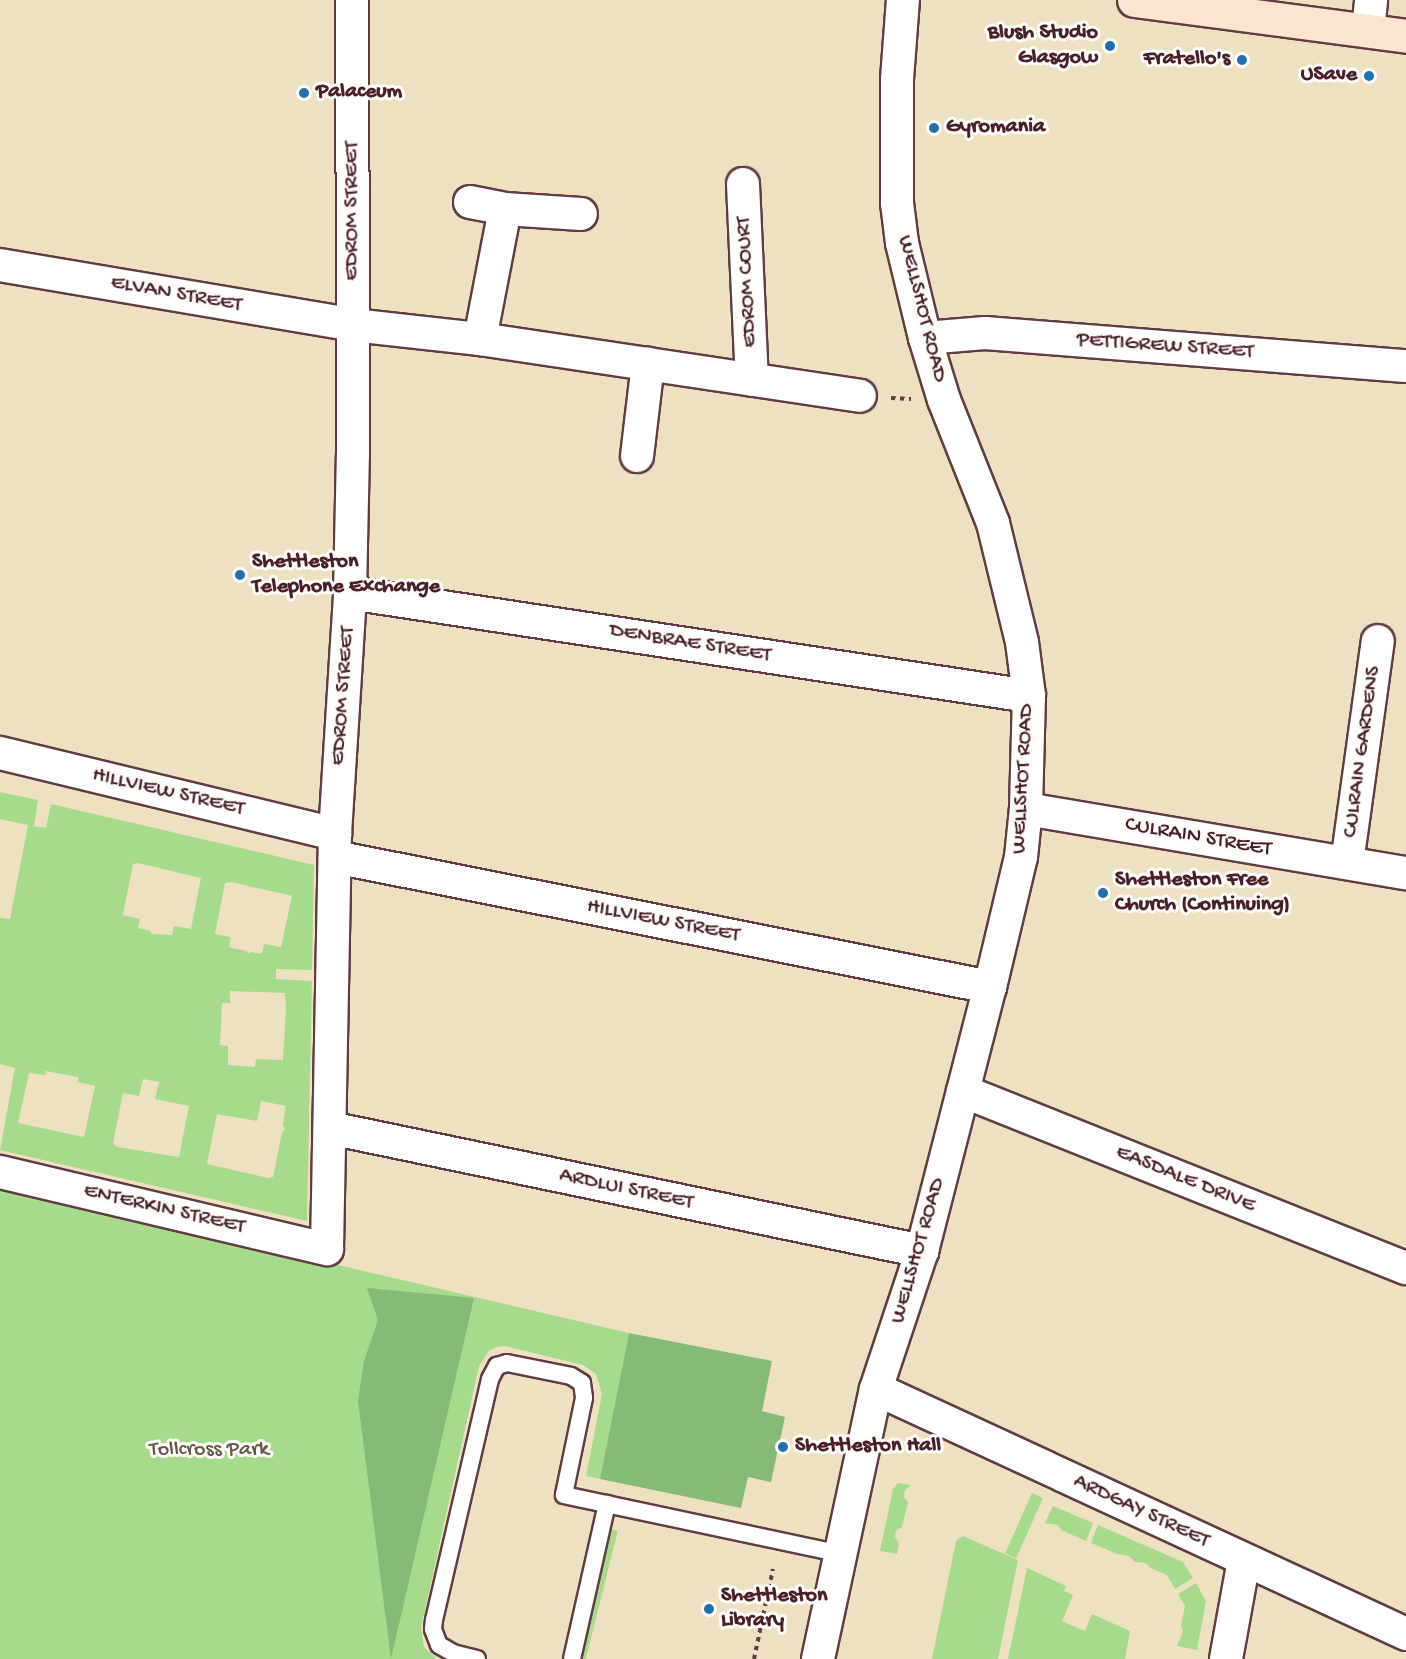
<!DOCTYPE html>
<html>
<head>
<meta charset="utf-8">
<style>
	body { margin:0 }
	#map { position:relative; width:1406px; height:1659px; overflow:hidden; background:#ede1c1; font-family:"Gochi Hand",sans-serif }
	div>[style] { position:absolute }
	[style*='--x'] { left:calc(var(--x)*1px); top:calc(var(--y)*1px); width:calc(var(--w)*1px); rotate:calc(var(--a)*1deg) }
	.green>* { inset:0; background:#a6db8b; transform-origin:0 0 }
	.forest>* { inset:0; background:#84bb77 }
	.path>* { height:4px; margin-top:-2px; transform-origin:0; background:repeating-linear-gradient(90deg,#623c42 0 4.5px,transparent 0 9px) }
	.roads { filter:drop-shadow(2px 0 #623c42) drop-shadow(-2px 0 #623c42) drop-shadow(0 2px #623c42) drop-shadow(0 -2px #623c42) }
	.lane>* { height:16px; margin:-8px; padding:0 8px; transform-origin:8px; border-radius:8px; background:#fff }
	.street>* { height:32px; margin:-16px; padding:0 16px; transform-origin:16px; border-radius:16px; background:#fff }
	.secondary>* { height:33px; margin:-16.5px; padding:0 16.5px; transform-origin:16.5px; border-radius:16.5px; background:#fce5cf }
	.dots>* { width:16px; height:16px; translate:-50% -50%; box-sizing:border-box; border:3px solid #fdfcf7; border-radius:50% }
	span { translate:-50% -50%; white-space:nowrap; text-align:center; line-height:1.15; -webkit-text-stroke:6px #fdfcf7; paint-order:stroke }
	.poi-label { font-size:22px; color:#4a1f2b; font-weight:700 }
	.right { translate:-100% -50%; text-align:right }
	.left { translate:0 -50%; text-align:left }
	.street-label { font-size:22px; color:#4a1f2b }
	.park-label { font-size:22px; color:#665748 }
</style>
</head>
<body>
<div id="map">
	<div class="green">
		<div style="clip-path:polygon(evenodd,0 792px,38px 800px,34px 826px,46px 828px,51px 804px,314px 865px,312px 970px,276px 969px,276px 979px,312px 981px,307px 1221px,0 1150px,15px 1068px,0 1064px,0 918px,10px 919px,28px 825px,0 819px,0 792px,138px 863px,201px 878px,191px 929px,174px 926px,172px 935px,151px 934px,151px 931px,138px 928px,140px 919px,123px 915px,133px 864px,138px 863px,0 792px,231px 882px,292px 896px,281px 947px,264px 944px,262px 954px,250px 952px,249px 954px,246px 951px,229px 947px,231px 937px,215px 934px,225px 883px,231px 882px,0 792px,230px 991px,285px 993px,286px 1011px,283px 1060px,256px 1059px,255px 1067px,228px 1065px,228px 1046px,220px 1045px,222px 1003px,230px 1003px,230px 991px,0 792px,46px 1071px,78px 1077px,78px 1082px,95px 1086px,84px 1137px,18px 1123px,29px 1073px,45px 1075px,46px 1071px,0 792px,143px 1079px,159px 1082px,155px 1099px,189px 1106px,179px 1157px,117px 1147px,113px 1143px,123px 1093px,139px 1096px,143px 1079px,0 792px,261px 1101px,286px 1106px,283px 1124px,285px 1130px,282px 1132px,273px 1177px,268px 1178px,207px 1164px,217px 1114px,257px 1121px,261px 1101px)"></div>
		<div style="clip-path:polygon(0 1186px,629px 1333px,600px 1479px,586px 1476px,602px 1394px,596px 1374px,583px 1365px,505px 1346px,497px 1347px,489px 1351px,479px 1366px,421px 1628px,424px 1647px,437px 1659px,0 1659px)"></div>
		<div style="clip-path:polygon(898px 1483px,911px 1485px,905px 1490px,904px 1497px,908px 1502px,902px 1527px,896px 1531px,895px 1537px,899px 1543px,897px 1554px,880px 1551px,893px 1489px)"></div>
		<div style="left:1032px;top:1493px;width:12px;height:66px;rotate:24deg"></div>
		<div style="clip-path:polygon(1053px 1506px,1093px 1523px,1086px 1541px,1061px 1530px,1058px 1525px,1045px 1523px)"></div>
		<div style="clip-path:polygon(1098px 1525px,1183px 1562px,1193px 1578px,1175px 1589px,1167px 1575px,1150px 1568px,1146px 1563px,1135px 1562px,1129px 1556px,1117px 1554px,1091px 1543px)"></div>
		<div style="left:610px;top:1529px;width:8px;height:133px;rotate:14deg"></div>
		<div style="clip-path:polygon(963px 1536px,1018px 1560px,998px 1659px,932px 1659px,956px 1541px)"></div>
		<div style="clip-path:polygon(1027px 1568px,1066px 1586px,1064px 1591px,1073px 1595px,1062px 1621px,1085px 1631px,1092px 1614px,1130px 1631px,1125px 1659px,1008px 1659px)"></div>
		<div style="clip-path:polygon(1196px 1583px,1206px 1601px,1197px 1650px,1177px 1646px,1183px 1631px,1181px 1626px,1185px 1606px,1178px 1594px)"></div>
	</div>
	<div class="forest">
		<div style="clip-path:polygon(367px 1288px,474px 1298px,391px 1659px,358px 1401px,364px 1361px,378px 1320px)"></div>
		<div style="clip-path:polygon(629px 1333px,772px 1361px,762px 1411px,785px 1417px,771px 1482px,748px 1477px,741px 1508px,600px 1479px)"></div>
	</div>
	<div class="path">
		<div style="--x:891;--y:398;--w:20;--a:3"></div>
		<div style="--x:754;--y:1659;--w:92;--a:-78.1"></div>
	</div>
	<div class="roads">
		<div class="lane">
			<div style="--x:477;--y:1659;--w:25;--a:-166"></div>
			<div style="--x:453;--y:1653;--w:16;--a:-150"></div>
			<div style="--x:439;--y:1645;--w:17;--a:-111"></div>
			<div style="--x:433;--y:1629;--w:9;--a:-84"></div>
			<div style="--x:434;--y:1620;--w:247;--a:-76.9"></div>
			<div style="--x:490;--y:1379;--w:15;--a:-62"></div>
			<div style="--x:497;--y:1366;--w:10;--a:-17"></div>
			<div style="--x:507;--y:1363;--w:65;--a:11.5"></div>
			<div style="--x:571;--y:1376;--w:13;--a:32"></div>
			<div style="--x:582;--y:1383;--w:15;--a:82"></div>
			<div style="--x:584;--y:1398;--w:99;--a:101.7"></div>
			<div style="--x:564;--y:1495;--w:283;--a:12"></div>
			<div style="--x:572;--y:1659;--w:159;--a:-77.3"></div>
		</div>
		<div class="street">
			<div style="--x:1368;--y:30;--w:30;--a:-84"></div>
			<div style="--x:743;--y:184;--w:196;--a:87.4"></div>
			<div style="--x:470;--y:202;--w:36;--a:11"></div>
			<div style="--x:505;--y:209;--w:76;--a:3.8"></div>
			<div style="--x:0;--y:265;--w:358;--a:9.6"></div>
			<div style="--x:353;--y:325;--w:128;--a:6.3"></div>
			<div style="--x:480;--y:339;--w:384;--a:8.5"></div>
			<div style="--x:925;--y:338;--w:60;--a:-4.8"></div>
			<div style="--x:985;--y:333;--w:422;--a:4.5"></div>
			<div style="--x:480;--y:339;--w:132;--a:-79.1"></div>
			<div style="--x:637;--y:456;--w:93;--a:-83.2"></div>
			<div style="--x:350;--y:593;--w:687;--a:8.63"></div>
			<div style="--x:0;--y:753;--w:345;--a:13.6"></div>
			<div style="--x:1026;--y:809;--w:385;--a:9.6"></div>
			<div style="--x:335;--y:857;--w:668;--a:11.23"></div>
			<div style="--x:1347;--y:863;--w:224;--a:-82.1"></div>
			<div style="--x:963;--y:1091;--w:477;--a:21.8"></div>
			<div style="--x:330;--y:1128;--w:605;--a:11.74"></div>
			<div style="--x:0;--y:1172;--w:336;--a:13.3"></div>
			<div style="--x:327;--y:1249;--w:415;--a:-88.9"></div>
			<div style="--x:335;--y:834;--w:241;--a:-86.4"></div>
			<div style="--x:350;--y:593;--w:139;--a:-88.8"></div>
			<div style="--x:353;--y:454;--w:454;--a:-90.1"></div>
			<div style="--x:876;--y:1389;--w:584;--a:24.81"></div>
			<div style="--x:818;--y:1659;--w:276;--a:-77.9"></div>
			<div style="--x:876;--y:1389;--w:145;--a:-71.6"></div>
			<div style="--x:922;--y:1251;--w:273;--a:-75.6"></div>
			<div style="--x:990;--y:987;--w:134;--a:-76.6"></div>
			<div style="--x:1021;--y:857;--w:48;--a:-84.1"></div>
			<div style="--x:1026;--y:809;--w:113;--a:-88.5"></div>
			<div style="--x:1029;--y:696;--w:54;--a:-97.4"></div>
			<div style="--x:1022;--y:642;--w:122;--a:-103.7"></div>
			<div style="--x:993;--y:523;--w:132;--a:-111.7"></div>
			<div style="--x:944;--y:400;--w:65;--a:-107"></div>
			<div style="--x:925;--y:338;--w:98;--a:-103.6"></div>
			<div style="--x:902;--y:243;--w:40;--a:-97.1"></div>
			<div style="--x:897;--y:203;--w:124;--a:-90"></div>
			<div style="--x:897;--y:79;--w:79;--a:-85.7"></div>
			<div style="--x:1226;--y:1659;--w:101;--a:-79.7"></div>
		</div>
		<div class="secondary">
			<div style="--x:1134;--y:0;--w:274;--a:7.5"></div>
		</div>
	</div>
	<div class="dots">
		<div style="left:1110px;top:46px;background:#1f6fb2"></div>
		<div style="left:1242px;top:60px;background:#1f6fb2"></div>
		<div style="left:1369px;top:76px;background:#1f6fb2"></div>
		<div style="left:304px;top:93px;background:#1f6fb2"></div>
		<div style="left:934px;top:128px;background:#1f6fb2"></div>
		<div style="left:240px;top:575px;background:#1f6fb2"></div>
		<div style="left:1103px;top:893px;background:#1f6fb2"></div>
		<div style="left:783px;top:1447px;background:#1f6fb2"></div>
		<div style="left:709px;top:1609px;background:#1f6fb2"></div>
	</div>
	<div class="poi-label">
		<span class="right" style="left:1098px;top:46px">Blush Studio<br>Glasgow</span>
		<span class="right" style="left:1230px;top:60px">Fratello's</span>
		<span class="right" style="left:1357px;top:76px">USave</span>
		<span class="left" style="left:316px;top:93px">Palaceum</span>
		<span class="left" style="left:946px;top:128px">Gyromania</span>
		<span class="left" style="left:252px;top:575px">Shettleston<br>Telephone Exchange</span>
		<span class="left" style="left:1115px;top:893px">Shettleston Free<br>Church (Continuing)</span>
		<span class="left" style="left:795px;top:1447px">Shettleston Hall</span>
		<span class="left" style="left:721px;top:1609px">Shettleston<br>Library</span>
	</div>
	<div class="street-label">
		<span style="left:353px;top:211px;rotate:-90deg">EDROM STREET</span>
		<span style="left:748px;top:282px;rotate:-93deg">EDROM COURT</span>
		<span style="left:176px;top:295px;rotate:10deg">ELVAN STREET</span>
		<span style="left:921px;top:309px;rotate:76deg">WELLSHOT ROAD</span>
		<span style="left:1165px;top:347px;rotate:4deg">PETTIGREW STREET</span>
		<span style="left:690px;top:644px;rotate:9deg">DENBRAE STREET</span>
		<span style="left:344px;top:696px;rotate:-86deg">EDROM STREET</span>
		<span style="left:1363px;top:752px;rotate:-82deg">CULRAIN GARDENS</span>
		<span style="left:1024px;top:779px;rotate:-87deg">WELLSHOT ROAD</span>
		<span style="left:168px;top:793px;rotate:13deg">HILLVIEW STREET</span>
		<span style="left:1198px;top:838px;rotate:10deg">CULRAIN STREET</span>
		<span style="left:663px;top:922px;rotate:11deg">HILLVIEW STREET</span>
		<span style="left:1185px;top:1180px;rotate:22deg">EASDALE DRIVE</span>
		<span style="left:626px;top:1190px;rotate:12deg">ARDLUI STREET</span>
		<span style="left:164px;top:1210px;rotate:13deg">ENTERKIN STREET</span>
		<span style="left:919px;top:1251px;rotate:-74deg">WELLSHOT ROAD</span>
		<span style="left:1141px;top:1512px;rotate:25deg">ARDGAY STREET</span>
	</div>
	<div class="park-label">
		<span style="left:209px;top:1451px">Tollcross Park</span>
	</div>
</div>
</body>
</html>
